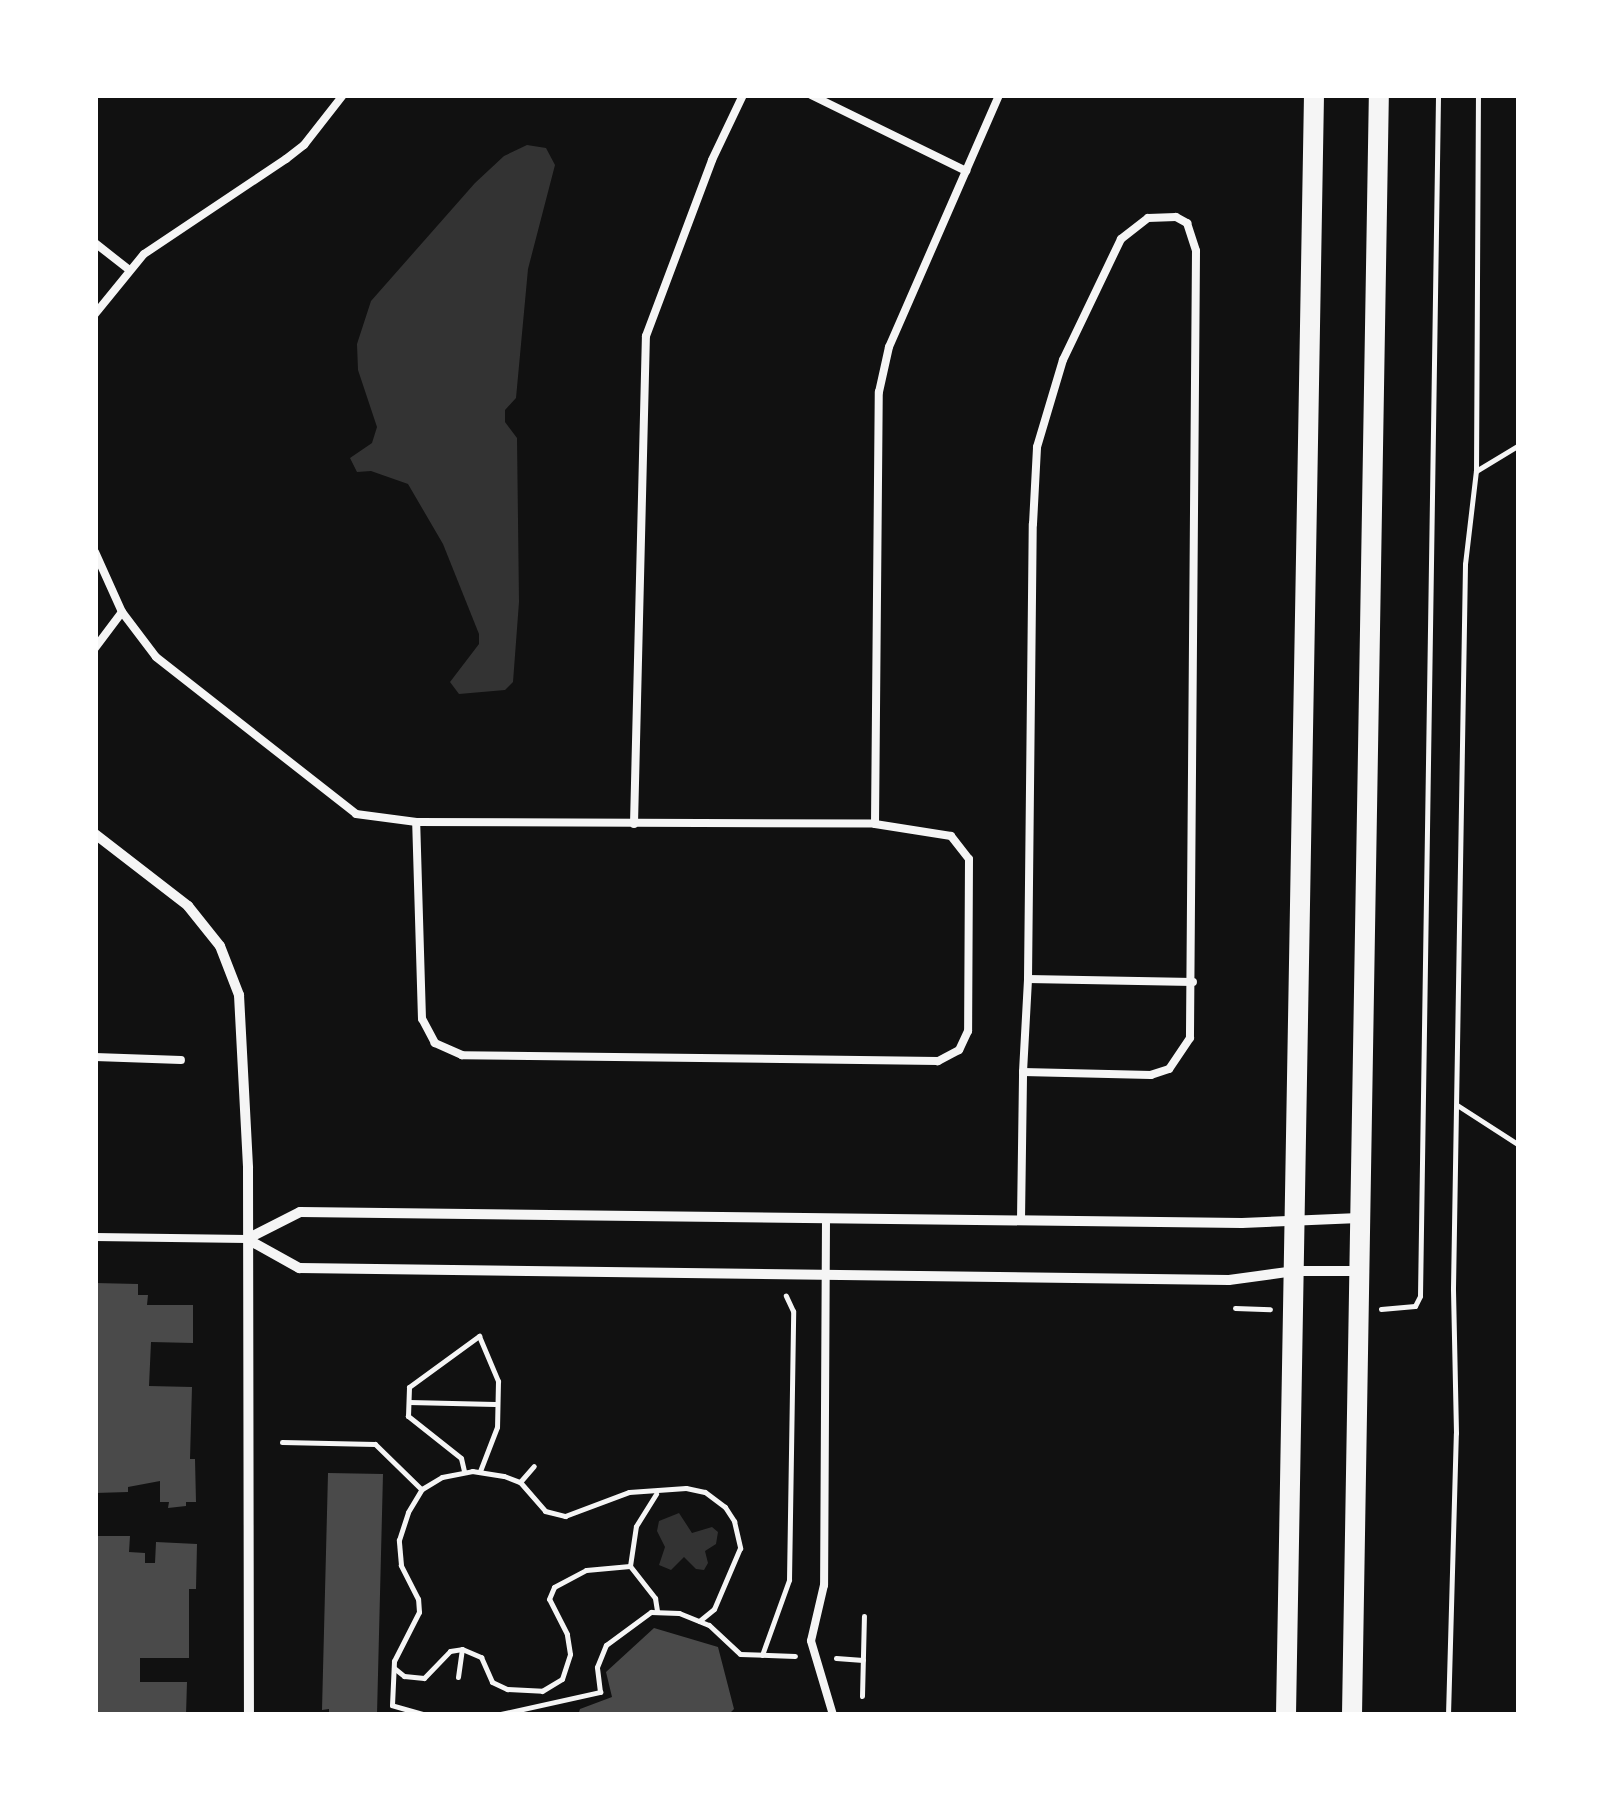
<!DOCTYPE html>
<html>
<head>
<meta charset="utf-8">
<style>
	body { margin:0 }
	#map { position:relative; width:1614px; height:1810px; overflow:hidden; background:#111; font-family:"Golos Text",sans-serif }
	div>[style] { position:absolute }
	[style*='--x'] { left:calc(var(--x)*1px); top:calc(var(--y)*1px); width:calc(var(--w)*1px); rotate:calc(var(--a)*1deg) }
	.water>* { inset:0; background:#333 }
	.building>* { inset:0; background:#4a4a4a }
	.path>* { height:5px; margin:-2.5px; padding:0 2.5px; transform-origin:2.5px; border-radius:2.5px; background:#f5f5f5 }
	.service>* { height:8px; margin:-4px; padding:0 4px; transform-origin:4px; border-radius:4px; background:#f5f5f5 }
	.minor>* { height:10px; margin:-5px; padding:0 5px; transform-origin:5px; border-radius:5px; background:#f5f5f5 }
	.secondary>* { height:20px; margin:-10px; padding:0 10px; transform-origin:10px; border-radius:10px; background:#f5f5f5 }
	span { translate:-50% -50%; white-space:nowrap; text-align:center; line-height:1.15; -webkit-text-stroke:10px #fff; paint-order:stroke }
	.frame { position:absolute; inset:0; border:98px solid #fff; pointer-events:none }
</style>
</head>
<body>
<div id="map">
	<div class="water">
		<div style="clip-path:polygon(527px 145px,546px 148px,555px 165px,528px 269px,516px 398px,505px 410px,505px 422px,517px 438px,519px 602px,513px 682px,505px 690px,459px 694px,450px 682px,479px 644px,479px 634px,443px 544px,408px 484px,371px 471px,357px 472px,350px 458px,372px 443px,377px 427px,358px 370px,357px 344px,371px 301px,475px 183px,504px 156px)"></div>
		<div style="clip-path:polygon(679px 1513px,692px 1533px,712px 1527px,718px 1532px,716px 1544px,705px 1551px,708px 1563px,704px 1570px,696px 1569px,684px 1557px,671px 1570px,659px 1565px,665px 1547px,657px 1531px,659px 1521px)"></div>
	</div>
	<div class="building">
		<div style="clip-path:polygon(95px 1283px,138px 1284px,138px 1295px,148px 1295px,147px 1305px,193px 1305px,193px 1343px,151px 1342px,149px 1386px,192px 1387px,190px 1459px,195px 1459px,196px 1502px,186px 1502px,186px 1506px,168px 1508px,169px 1502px,160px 1502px,160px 1481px,128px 1487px,128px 1492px,95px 1493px)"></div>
		<div style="clip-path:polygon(328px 1473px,383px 1474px,377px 1715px,329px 1715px,329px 1709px,322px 1710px)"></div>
		<div style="clip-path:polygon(95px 1536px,130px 1536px,129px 1552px,145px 1553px,145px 1563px,155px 1563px,156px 1542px,197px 1544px,196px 1589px,189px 1589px,189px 1658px,140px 1658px,140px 1682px,187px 1682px,186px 1715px,95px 1715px)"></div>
		<div style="clip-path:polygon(654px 1628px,718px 1647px,734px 1709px,728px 1715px,578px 1715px,580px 1709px,612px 1697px,606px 1672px)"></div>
	</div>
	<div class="path">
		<div style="--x:1476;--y:471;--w:50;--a:-31.2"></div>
		<div style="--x:1457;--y:1105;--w:74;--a:32.8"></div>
		<div style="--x:1235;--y:1308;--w:35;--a:2"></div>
		<div style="--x:1381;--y:1309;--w:34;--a:-5"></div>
		<div style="--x:1415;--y:1306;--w:11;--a:-63"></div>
		<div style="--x:1420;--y:1296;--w:1201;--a:-89.14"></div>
		<div style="--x:409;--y:1402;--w:86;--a:1.3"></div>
		<div style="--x:282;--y:1442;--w:93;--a:1.2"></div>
		<div style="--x:375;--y:1444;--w:63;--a:44.4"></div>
		<div style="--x:464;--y:1471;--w:13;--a:-103"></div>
		<div style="--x:461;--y:1458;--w:68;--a:-141.6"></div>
		<div style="--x:408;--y:1416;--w:29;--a:-88"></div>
		<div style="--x:409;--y:1387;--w:87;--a:-36.1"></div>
		<div style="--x:479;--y:1336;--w:49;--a:67.1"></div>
		<div style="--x:498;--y:1381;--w:46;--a:91.2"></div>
		<div style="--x:497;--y:1427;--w:47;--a:111.1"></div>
		<div style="--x:520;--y:1482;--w:21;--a:-49"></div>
		<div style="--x:630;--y:1566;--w:41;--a:52"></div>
		<div style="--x:655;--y:1598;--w:13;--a:81"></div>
		<div style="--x:762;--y:1655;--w:80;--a:-70.2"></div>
		<div style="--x:789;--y:1580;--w:269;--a:-89.1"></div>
		<div style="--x:793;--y:1311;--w:17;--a:-115"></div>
		<div style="--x:836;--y:1658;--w:27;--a:4"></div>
		<div style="--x:394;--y:1668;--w:13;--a:39"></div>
		<div style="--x:404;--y:1676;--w:20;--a:6"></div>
		<div style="--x:424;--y:1678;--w:37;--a:-46"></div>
		<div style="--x:450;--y:1651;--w:12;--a:-9"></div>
		<div style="--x:462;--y:1649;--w:21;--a:23"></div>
		<div style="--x:481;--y:1657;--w:27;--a:66"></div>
		<div style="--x:492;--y:1682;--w:17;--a:25"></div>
		<div style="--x:507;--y:1689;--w:35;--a:3"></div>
		<div style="--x:542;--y:1691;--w:23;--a:-31"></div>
		<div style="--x:562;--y:1679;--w:26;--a:-72"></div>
		<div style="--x:570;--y:1654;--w:20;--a:-99"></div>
		<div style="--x:567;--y:1634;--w:39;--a:-117"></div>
		<div style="--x:549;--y:1599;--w:13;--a:-67"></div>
		<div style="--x:554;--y:1587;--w:36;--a:-28"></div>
		<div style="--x:586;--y:1570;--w:44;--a:-5.2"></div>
		<div style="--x:630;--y:1566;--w:40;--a:-81.5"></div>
		<div style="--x:636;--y:1526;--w:38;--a:-58"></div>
		<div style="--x:458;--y:1677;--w:28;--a:-82"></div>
		<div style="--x:862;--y:1696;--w:80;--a:-88.6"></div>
		<div style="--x:426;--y:1715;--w:35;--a:-164"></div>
		<div style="--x:392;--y:1705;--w:44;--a:-87.4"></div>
		<div style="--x:394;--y:1661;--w:55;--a:-63"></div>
		<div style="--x:419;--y:1612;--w:13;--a:-94"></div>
		<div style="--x:418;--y:1599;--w:38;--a:-117"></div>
		<div style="--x:401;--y:1565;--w:25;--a:-95"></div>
		<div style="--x:399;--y:1540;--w:29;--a:-72"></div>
		<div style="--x:408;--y:1512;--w:27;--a:-59"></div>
		<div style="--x:422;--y:1489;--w:23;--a:-31"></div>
		<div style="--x:442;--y:1477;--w:31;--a:-11"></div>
		<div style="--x:472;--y:1471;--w:32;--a:9"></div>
		<div style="--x:504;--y:1476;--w:17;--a:21"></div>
		<div style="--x:520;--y:1482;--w:38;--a:49"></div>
		<div style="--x:545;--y:1511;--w:21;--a:14"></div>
		<div style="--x:565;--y:1516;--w:68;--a:-20.6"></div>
		<div style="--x:629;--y:1492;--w:57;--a:-4"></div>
		<div style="--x:686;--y:1488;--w:19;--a:12"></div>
		<div style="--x:705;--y:1492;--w:25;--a:37"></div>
		<div style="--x:725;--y:1507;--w:17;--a:57"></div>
		<div style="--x:734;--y:1521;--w:28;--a:77"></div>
		<div style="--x:740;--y:1548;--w:66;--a:113.1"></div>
		<div style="--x:714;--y:1609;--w:19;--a:141"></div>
		<div style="--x:496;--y:1715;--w:107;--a:-12.5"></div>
		<div style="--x:600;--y:1692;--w:25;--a:-97"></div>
		<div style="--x:597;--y:1667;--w:24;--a:-68"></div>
		<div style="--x:606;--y:1645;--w:56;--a:-36.3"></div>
		<div style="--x:651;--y:1612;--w:28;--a:2"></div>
		<div style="--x:679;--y:1613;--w:32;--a:22"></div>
		<div style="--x:709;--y:1625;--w:42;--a:43.1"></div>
		<div style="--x:740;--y:1654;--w:55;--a:2.1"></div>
		<div style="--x:1448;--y:1715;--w:282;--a:-88.4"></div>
		<div style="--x:1456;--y:1433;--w:145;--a:-91.2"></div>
		<div style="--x:1453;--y:1288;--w:724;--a:-89.05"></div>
		<div style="--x:1465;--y:564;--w:94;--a:-83.3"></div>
		<div style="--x:1476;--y:471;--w:376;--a:-89.7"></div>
	</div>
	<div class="service">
		<div style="--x:811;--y:95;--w:173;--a:26.1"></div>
		<div style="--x:95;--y:243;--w:42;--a:38.2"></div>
		<div style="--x:95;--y:314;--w:77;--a:-50.8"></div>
		<div style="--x:144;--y:254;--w:171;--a:-33.8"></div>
		<div style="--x:286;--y:159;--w:23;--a:-38"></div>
		<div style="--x:304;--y:145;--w:63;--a:-52"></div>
		<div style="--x:95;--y:552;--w:66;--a:65.8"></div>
		<div style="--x:122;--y:612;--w:56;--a:52.9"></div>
		<div style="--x:156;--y:657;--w:254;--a:38.1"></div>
		<div style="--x:356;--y:814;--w:61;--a:7.6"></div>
		<div style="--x:416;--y:822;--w:459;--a:0.2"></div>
		<div style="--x:875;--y:824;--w:77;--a:9"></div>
		<div style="--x:951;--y:836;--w:29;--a:52"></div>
		<div style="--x:969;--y:859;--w:172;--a:90.3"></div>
		<div style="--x:968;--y:1031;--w:21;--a:115"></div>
		<div style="--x:959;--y:1050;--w:24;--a:152"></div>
		<div style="--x:938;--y:1061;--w:476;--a:-179.3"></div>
		<div style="--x:462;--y:1055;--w:30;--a:-156"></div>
		<div style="--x:435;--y:1043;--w:27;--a:-118"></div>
		<div style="--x:422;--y:1019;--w:197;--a:-91.7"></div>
		<div style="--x:95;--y:648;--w:45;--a:-53.1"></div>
		<div style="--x:634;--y:824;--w:488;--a:-88.6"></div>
		<div style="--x:646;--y:336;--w:188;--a:-69.4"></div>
		<div style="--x:712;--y:160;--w:72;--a:-64.5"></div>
		<div style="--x:875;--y:824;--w:432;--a:-89.5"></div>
		<div style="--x:879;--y:392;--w:46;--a:-77.5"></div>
		<div style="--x:889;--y:347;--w:275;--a:-66.4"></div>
		<div style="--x:1028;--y:979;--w:165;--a:1"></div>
		<div style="--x:95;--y:1057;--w:86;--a:2"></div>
		<div style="--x:826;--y:1219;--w:366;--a:90.3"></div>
		<div style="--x:824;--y:1585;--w:57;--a:103.1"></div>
		<div style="--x:811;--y:1641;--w:77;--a:73.4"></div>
		<div style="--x:1021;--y:1220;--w:148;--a:-89.2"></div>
		<div style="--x:1023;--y:1072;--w:93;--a:-86.9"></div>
		<div style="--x:1028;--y:979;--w:455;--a:-89.4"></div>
		<div style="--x:1033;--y:524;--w:77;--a:-87"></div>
		<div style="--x:1037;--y:447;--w:91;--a:-73.4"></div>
		<div style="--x:1063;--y:360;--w:134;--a:-64.4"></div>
		<div style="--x:1121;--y:239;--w:34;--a:-38"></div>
		<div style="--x:1148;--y:218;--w:28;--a:-2"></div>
		<div style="--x:1176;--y:217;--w:13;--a:29"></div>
		<div style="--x:1187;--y:223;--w:29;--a:72"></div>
		<div style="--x:1196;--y:251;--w:787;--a:90.44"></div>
		<div style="--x:1190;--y:1038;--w:37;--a:124"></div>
		<div style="--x:1169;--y:1069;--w:19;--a:162"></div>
		<div style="--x:1151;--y:1075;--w:128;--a:-178.7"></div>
		<div style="--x:95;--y:1237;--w:152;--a:0.8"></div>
	</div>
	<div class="minor">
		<div style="--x:95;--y:834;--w:118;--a:37.7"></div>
		<div style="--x:188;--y:906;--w:51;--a:51.3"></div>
		<div style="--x:220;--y:946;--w:53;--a:68.8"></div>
		<div style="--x:239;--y:995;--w:173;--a:87"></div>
		<div style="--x:248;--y:1168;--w:547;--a:89.9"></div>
		<div style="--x:247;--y:1239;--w:60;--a:29.1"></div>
		<div style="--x:299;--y:1268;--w:930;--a:0.74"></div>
		<div style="--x:1229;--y:1280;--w:67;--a:-7.8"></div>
		<div style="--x:1295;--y:1271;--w:67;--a:0"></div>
		<div style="--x:247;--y:1239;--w:59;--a:-27"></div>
		<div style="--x:300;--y:1212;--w:942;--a:0.67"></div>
		<div style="--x:1242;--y:1223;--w:117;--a:-2.4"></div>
	</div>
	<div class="secondary">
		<div style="--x:1286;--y:1715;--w:1620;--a:-89.01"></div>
		<div style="--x:1352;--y:1715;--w:1620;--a:-89.05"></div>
	</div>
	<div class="frame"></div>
</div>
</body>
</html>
